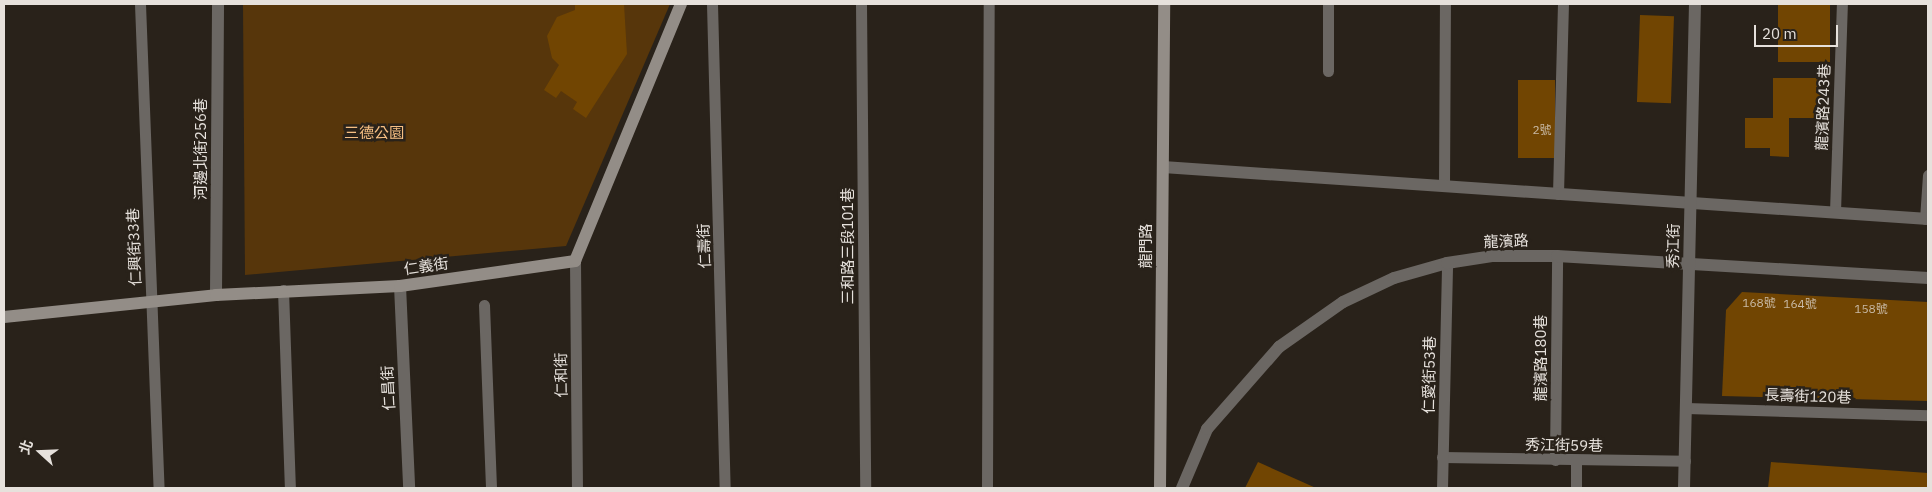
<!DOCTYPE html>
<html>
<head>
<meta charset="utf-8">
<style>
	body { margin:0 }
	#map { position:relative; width:1932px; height:492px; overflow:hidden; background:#29221a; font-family:"IBM Plex Sans","Noto Sans TC",sans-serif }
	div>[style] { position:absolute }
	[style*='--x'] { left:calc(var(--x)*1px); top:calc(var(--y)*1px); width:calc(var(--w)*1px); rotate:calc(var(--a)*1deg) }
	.green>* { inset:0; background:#57360b }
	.building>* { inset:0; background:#714502; transform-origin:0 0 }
	.lane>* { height:11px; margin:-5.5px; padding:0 5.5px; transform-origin:5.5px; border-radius:5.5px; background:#6b6763 }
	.street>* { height:12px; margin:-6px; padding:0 6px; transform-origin:6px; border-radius:6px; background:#6b6763 }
	.secondary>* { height:12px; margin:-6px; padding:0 6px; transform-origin:6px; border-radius:6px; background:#938d87 }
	span { translate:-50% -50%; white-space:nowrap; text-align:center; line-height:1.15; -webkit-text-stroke:5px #29221a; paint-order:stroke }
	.number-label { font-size:12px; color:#c9baa6 }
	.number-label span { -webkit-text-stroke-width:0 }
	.street-label { font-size:15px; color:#e6e1dc }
	.park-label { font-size:15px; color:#f6bf83 }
	.frame { position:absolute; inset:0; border:5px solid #e6e1dc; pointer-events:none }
	.north { position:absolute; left:15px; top:427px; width:50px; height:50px; -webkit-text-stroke:4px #29221a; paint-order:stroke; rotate:290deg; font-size:14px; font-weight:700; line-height:20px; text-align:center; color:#e6e1dc }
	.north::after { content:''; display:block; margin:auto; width:18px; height:22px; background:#e6e1dc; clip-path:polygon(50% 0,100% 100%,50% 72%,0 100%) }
	.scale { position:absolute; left:1754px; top:25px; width:84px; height:22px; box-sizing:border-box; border:2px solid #e6e1dc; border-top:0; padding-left:6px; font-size:15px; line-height:18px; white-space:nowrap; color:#e6e1dc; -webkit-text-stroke:4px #29221a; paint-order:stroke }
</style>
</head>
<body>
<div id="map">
	<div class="green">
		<div style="clip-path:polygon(243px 4px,670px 4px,566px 246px,245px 275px)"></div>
	</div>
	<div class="building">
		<div style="clip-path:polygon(575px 4px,624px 4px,627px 54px,586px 118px,573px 109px,577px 102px,561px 91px,556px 98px,544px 90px,559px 65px,552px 58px,547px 36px,557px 17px,575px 10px)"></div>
		<div style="left:1778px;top:4px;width:52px;height:58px"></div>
		<div style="left:1640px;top:15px;width:34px;height:87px;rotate:2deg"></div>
		<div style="clip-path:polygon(1773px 78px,1825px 78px,1825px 118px,1789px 118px,1789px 157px,1770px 156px,1770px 148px,1745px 148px,1745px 118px,1773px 118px)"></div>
		<div style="left:1518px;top:80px;width:37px;height:78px"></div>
		<div style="clip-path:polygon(1742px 292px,1928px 302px,1928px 401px,1722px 396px,1726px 310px)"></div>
		<div style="clip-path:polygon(1258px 462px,1316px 488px,1245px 488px)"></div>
		<div style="clip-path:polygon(1771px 462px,1928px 473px,1928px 488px,1768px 488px)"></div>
	</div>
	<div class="lane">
		<div style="--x:140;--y:4;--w:484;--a:87.8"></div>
		<div style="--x:712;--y:4;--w:484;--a:88.5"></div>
		<div style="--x:861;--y:4;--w:484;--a:89.5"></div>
		<div style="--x:1328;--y:71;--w:67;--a:-90"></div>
		<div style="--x:1444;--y:186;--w:182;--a:-89.7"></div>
		<div style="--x:1558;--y:194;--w:190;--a:-88.5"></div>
		<div style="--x:1835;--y:212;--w:208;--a:-88.1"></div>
		<div style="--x:1925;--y:219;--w:44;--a:-86.1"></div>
		<div style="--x:575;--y:261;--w:227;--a:89.5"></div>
		<div style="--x:283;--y:290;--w:198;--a:88"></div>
		<div style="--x:484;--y:305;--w:183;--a:87.8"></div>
		<div style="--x:1686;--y:408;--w:242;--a:1.7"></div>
		<div style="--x:1442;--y:457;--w:243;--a:0.9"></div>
		<div style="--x:1555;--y:460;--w:204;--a:-89.4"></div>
		<div style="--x:987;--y:488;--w:484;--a:-89.8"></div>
		<div style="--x:1442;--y:488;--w:225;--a:-88.7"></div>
		<div style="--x:1576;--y:488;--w:28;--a:-90"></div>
	</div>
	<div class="street">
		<div style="--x:1163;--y:167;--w:767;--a:3.89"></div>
		<div style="--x:400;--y:286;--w:202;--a:87.4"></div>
		<div style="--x:216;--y:295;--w:291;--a:-89.6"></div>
		<div style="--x:1182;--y:488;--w:64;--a:-67"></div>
		<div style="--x:1207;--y:429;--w:109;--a:-48.7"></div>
		<div style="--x:1279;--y:347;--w:78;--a:-35.1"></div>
		<div style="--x:1343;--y:302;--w:56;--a:-25.2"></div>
		<div style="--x:1394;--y:278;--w:55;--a:-15.8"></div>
		<div style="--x:1447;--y:263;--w:47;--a:-8.7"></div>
		<div style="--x:1493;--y:256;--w:64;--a:0"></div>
		<div style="--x:1557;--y:256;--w:372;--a:3.4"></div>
		<div style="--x:1684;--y:488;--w:484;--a:-88.7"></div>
	</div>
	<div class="secondary">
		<div style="--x:4;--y:317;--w:213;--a:-5.9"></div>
		<div style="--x:216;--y:295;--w:184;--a:-2.8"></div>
		<div style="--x:400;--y:286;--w:177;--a:-8.1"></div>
		<div style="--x:575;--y:261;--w:278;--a:-67.6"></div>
		<div style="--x:1160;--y:488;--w:484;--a:-89.5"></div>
	</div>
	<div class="number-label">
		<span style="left:1542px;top:130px">2號</span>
		<span style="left:1759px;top:303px">168號</span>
		<span style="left:1800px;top:304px">164號</span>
		<span style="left:1871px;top:309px">158號</span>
	</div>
	<div class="street-label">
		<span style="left:1823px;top:107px;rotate:-88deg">龍濱路243巷</span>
		<span style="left:201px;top:149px;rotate:-90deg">河邊北街256巷</span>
		<span style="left:1506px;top:241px;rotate:-2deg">龍濱路</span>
		<span style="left:704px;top:246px;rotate:-92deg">仁壽街</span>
		<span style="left:848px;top:246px;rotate:-90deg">三和路三段101巷</span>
		<span style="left:1146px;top:246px;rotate:-90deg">龍門路</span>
		<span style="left:1673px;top:246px;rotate:-89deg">秀江街</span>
		<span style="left:134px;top:247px;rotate:-92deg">仁興街33巷</span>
		<span style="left:426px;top:266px;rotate:-8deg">仁義街</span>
		<span style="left:1541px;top:358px;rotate:-90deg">龍濱路180巷</span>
		<span style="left:561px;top:375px;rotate:-91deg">仁和街</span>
		<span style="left:1429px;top:375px;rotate:-89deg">仁愛街53巷</span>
		<span style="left:388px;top:388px;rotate:-93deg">仁昌街</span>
		<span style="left:1808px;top:396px;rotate:2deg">長壽街120巷</span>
		<span style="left:1564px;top:445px;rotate:1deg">秀江街59巷</span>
	</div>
	<div class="park-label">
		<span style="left:374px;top:133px">三德公園</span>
	</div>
	<div class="frame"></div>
	<div class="north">北</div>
	<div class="scale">20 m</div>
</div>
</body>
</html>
